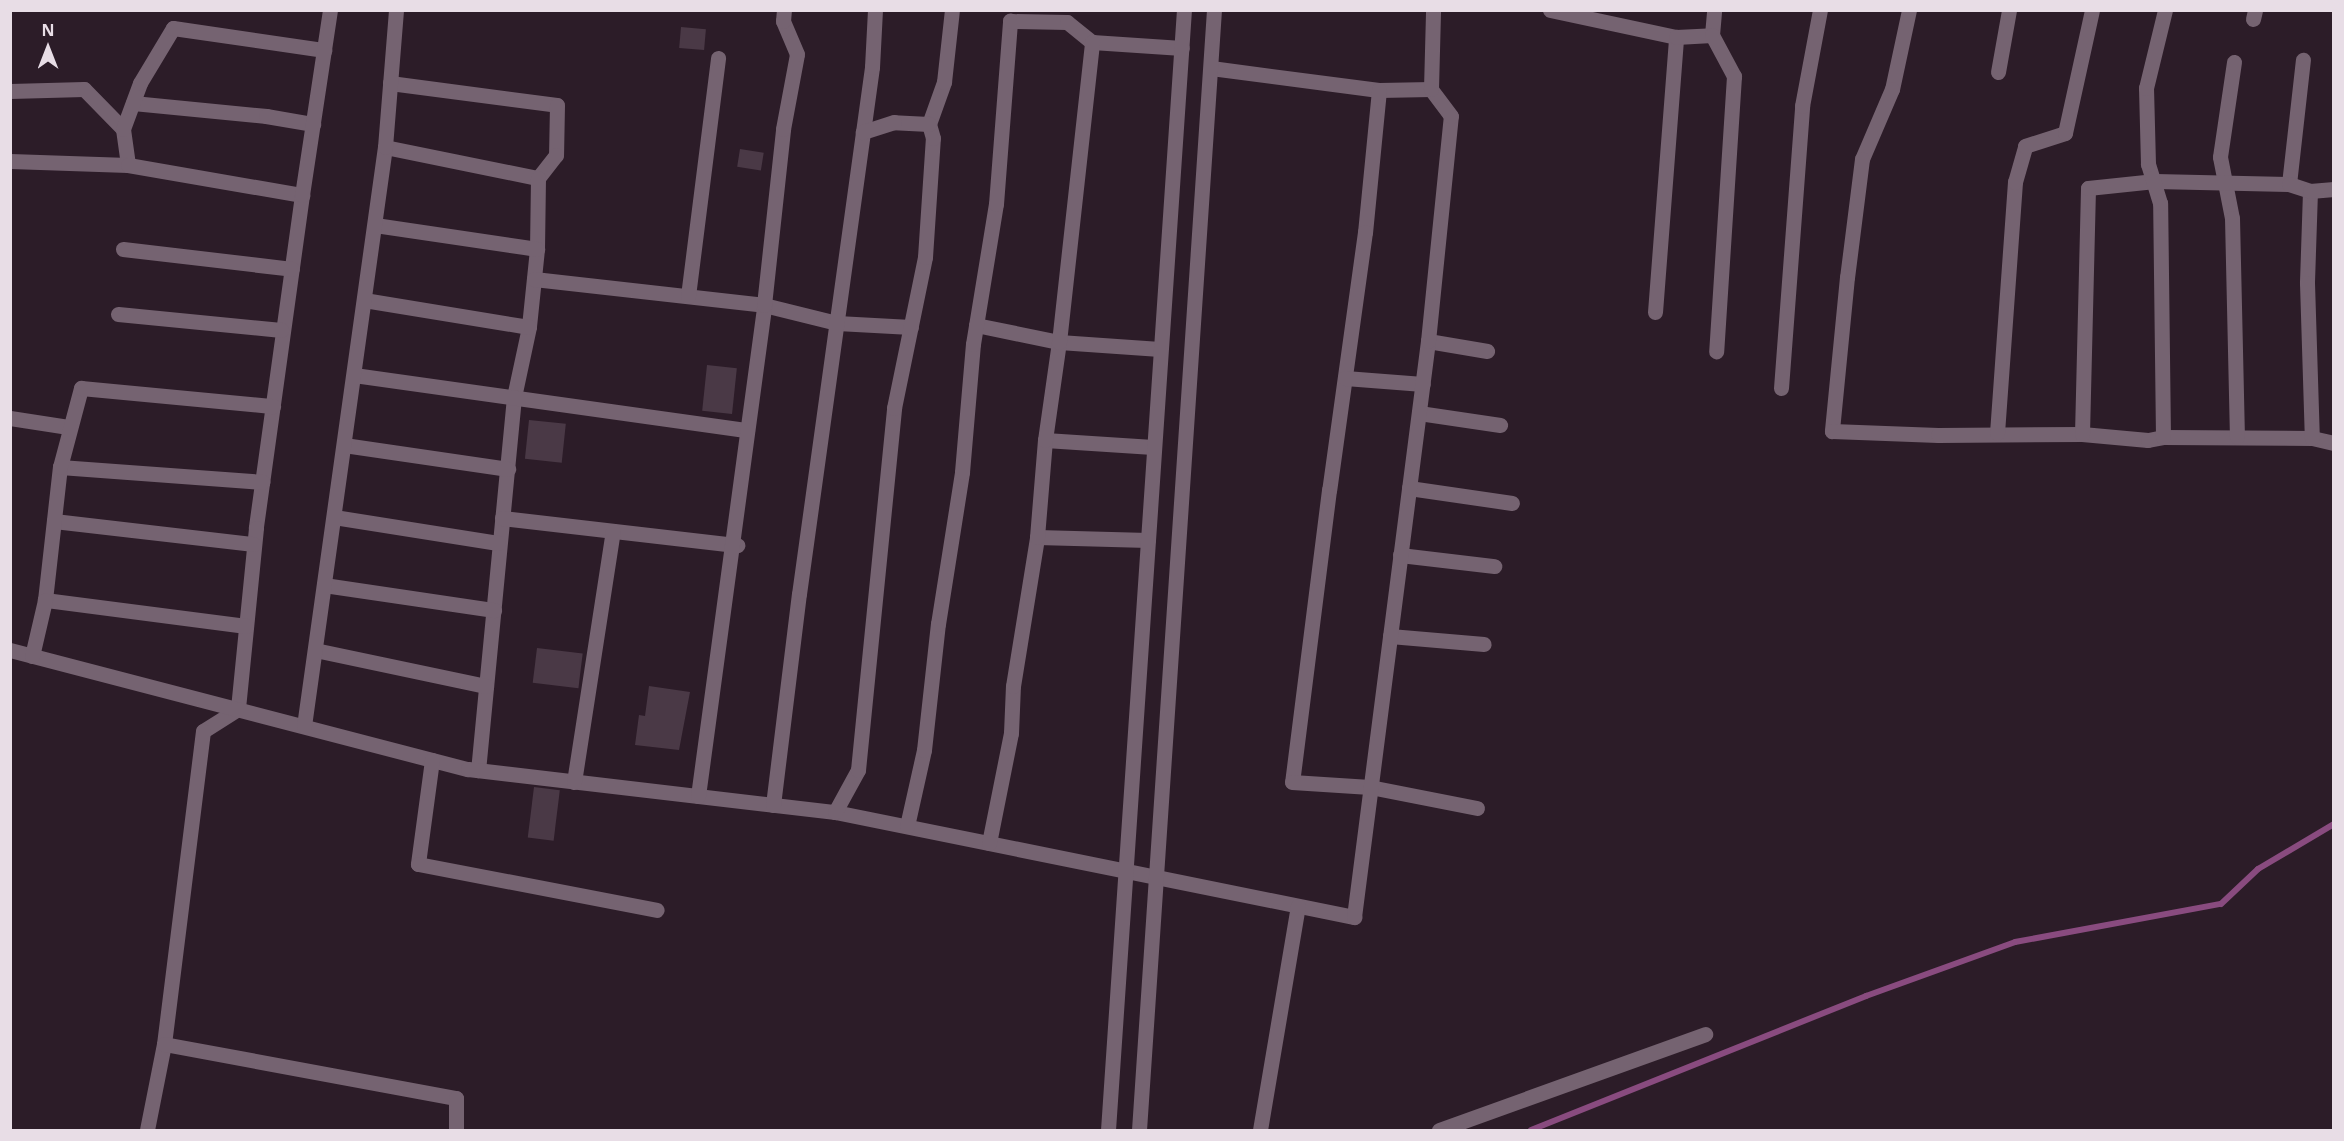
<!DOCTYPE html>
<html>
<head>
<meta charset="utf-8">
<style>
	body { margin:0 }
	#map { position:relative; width:2344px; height:1141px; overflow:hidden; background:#2c1c28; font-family:"Noto Sans",sans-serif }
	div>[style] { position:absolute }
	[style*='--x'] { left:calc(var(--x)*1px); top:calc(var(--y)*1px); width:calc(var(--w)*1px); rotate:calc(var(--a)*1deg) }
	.stream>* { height:6px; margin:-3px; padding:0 3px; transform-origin:3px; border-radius:3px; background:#894b7f }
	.building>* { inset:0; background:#4a3946; transform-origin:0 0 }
	.street>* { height:15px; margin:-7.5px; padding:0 7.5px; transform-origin:7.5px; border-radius:7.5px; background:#756371 }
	span { translate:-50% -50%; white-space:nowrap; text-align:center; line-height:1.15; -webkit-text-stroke:5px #2c1c28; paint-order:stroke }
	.frame { position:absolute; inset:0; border:12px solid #e8dde6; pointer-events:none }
	.north { position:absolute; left:18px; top:18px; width:60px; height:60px; -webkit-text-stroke:4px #2c1c28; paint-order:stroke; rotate:0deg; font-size:16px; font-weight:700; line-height:24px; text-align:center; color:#e8dde6 }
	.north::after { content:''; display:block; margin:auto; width:21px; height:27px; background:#e8dde6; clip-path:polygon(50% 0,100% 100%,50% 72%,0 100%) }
</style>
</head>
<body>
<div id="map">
	<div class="stream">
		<div style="--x:1531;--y:1130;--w:361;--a:-21.8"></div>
		<div style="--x:1866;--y:996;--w:158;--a:-19.9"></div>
		<div style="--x:2015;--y:942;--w:209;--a:-10.5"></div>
		<div style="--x:2221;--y:904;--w:51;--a:-43.4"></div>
		<div style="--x:2258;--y:869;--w:88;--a:-30.6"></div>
	</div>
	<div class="building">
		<div style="left:681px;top:27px;width:25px;height:21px;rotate:5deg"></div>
		<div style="left:740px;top:149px;width:24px;height:18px;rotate:9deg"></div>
		<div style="left:707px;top:365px;width:30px;height:46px;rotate:6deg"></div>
		<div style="left:529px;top:420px;width:37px;height:39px;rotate:6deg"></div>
		<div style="left:537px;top:648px;width:46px;height:35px;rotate:7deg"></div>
		<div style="clip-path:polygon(649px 686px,690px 692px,679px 750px,635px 745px,639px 715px,645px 716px)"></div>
		<div style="left:534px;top:787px;width:26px;height:51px;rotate:7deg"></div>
	</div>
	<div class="street">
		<div style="--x:1550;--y:10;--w:129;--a:12.1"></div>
		<div style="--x:1909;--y:10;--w:81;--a:102.1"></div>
		<div style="--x:1892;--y:89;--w:76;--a:113.2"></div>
		<div style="--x:1862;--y:159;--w:119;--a:97.2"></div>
		<div style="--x:1847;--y:277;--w:155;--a:95.6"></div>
		<div style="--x:1832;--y:431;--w:106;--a:2.2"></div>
		<div style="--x:1938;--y:435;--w:144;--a:-0.4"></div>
		<div style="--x:2082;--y:434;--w:66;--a:5.2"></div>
		<div style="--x:2148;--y:440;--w:15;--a:-11"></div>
		<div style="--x:2163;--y:437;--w:149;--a:0.4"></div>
		<div style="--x:2312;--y:438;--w:23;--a:13"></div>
		<div style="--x:2253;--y:19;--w:9;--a:-77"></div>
		<div style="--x:1712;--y:35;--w:25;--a:-85"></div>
		<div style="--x:2234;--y:62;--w:96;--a:98.4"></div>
		<div style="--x:2220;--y:157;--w:62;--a:78.9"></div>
		<div style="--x:2232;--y:218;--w:219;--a:88.7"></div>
		<div style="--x:1211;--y:68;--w:169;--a:7.5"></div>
		<div style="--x:1379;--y:90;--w:52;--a:-1.1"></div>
		<div style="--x:1998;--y:72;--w:63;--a:-79.9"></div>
		<div style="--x:390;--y:83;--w:168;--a:7.5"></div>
		<div style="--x:557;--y:105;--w:50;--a:91.1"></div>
		<div style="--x:556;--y:155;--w:29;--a:128"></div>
		<div style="--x:1379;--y:90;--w:143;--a:95.6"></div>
		<div style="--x:1365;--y:232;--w:260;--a:97.9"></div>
		<div style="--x:1329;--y:490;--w:294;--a:97.2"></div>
		<div style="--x:1292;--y:782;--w:78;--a:3.7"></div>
		<div style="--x:1370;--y:787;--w:109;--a:11.1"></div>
		<div style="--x:10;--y:91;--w:74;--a:-1.5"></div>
		<div style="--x:84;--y:89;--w:56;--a:45.7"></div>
		<div style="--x:123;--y:129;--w:36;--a:82"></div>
		<div style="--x:128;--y:165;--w:118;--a:-178.1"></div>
		<div style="--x:133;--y:103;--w:134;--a:5.6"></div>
		<div style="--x:266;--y:116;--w:48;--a:9.7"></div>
		<div style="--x:929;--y:124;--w:45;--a:-70.3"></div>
		<div style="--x:944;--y:82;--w:72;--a:-83.7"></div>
		<div style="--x:123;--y:129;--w:49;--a:-69.7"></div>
		<div style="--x:140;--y:83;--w:64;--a:-59"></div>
		<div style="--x:173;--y:28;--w:153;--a:8.3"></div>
		<div style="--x:385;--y:147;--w:156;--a:11.5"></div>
		<div style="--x:538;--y:178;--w:71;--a:90.8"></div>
		<div style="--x:537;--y:249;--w:78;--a:95.9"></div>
		<div style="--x:529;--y:327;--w:72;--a:102.1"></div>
		<div style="--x:514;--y:397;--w:375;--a:95.5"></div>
		<div style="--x:128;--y:165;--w:177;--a:9.8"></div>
		<div style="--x:302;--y:195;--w:336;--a:97.9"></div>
		<div style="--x:256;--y:528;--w:182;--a:95.7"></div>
		<div style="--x:238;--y:709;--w:41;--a:147.8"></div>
		<div style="--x:203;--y:731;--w:315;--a:97.1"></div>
		<div style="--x:164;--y:1044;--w:88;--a:101.2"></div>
		<div style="--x:2289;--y:184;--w:125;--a:-83.6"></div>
		<div style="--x:2310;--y:191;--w:92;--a:91.9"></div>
		<div style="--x:2307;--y:283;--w:155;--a:88.2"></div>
		<div style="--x:302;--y:195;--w:187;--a:-81.4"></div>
		<div style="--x:375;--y:225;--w:164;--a:8.4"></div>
		<div style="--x:123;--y:249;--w:170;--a:6.7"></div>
		<div style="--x:534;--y:279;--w:231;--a:6.4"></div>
		<div style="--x:764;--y:305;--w:75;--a:13.9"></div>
		<div style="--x:837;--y:323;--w:74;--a:3.1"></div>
		<div style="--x:688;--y:296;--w:240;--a:-82.8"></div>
		<div style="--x:364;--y:300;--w:167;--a:9.3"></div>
		<div style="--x:1655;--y:312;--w:276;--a:-85.6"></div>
		<div style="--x:1676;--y:37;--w:36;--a:-3"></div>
		<div style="--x:1712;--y:35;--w:47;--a:61.8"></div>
		<div style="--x:1734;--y:76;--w:276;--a:93.7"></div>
		<div style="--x:118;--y:314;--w:164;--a:5.6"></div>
		<div style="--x:976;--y:325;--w:85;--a:11.6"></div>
		<div style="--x:1059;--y:342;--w:101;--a:4"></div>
		<div style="--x:1428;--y:341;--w:60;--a:9.6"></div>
		<div style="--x:354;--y:375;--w:397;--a:8"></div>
		<div style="--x:1345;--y:378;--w:78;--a:4.4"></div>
		<div style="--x:1781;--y:388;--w:283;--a:-85.7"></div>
		<div style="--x:1802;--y:106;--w:98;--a:-79.4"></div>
		<div style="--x:1419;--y:413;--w:82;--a:8.4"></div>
		<div style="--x:10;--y:418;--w:59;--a:8.8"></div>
		<div style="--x:1997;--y:433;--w:252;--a:-85.9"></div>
		<div style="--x:2015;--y:182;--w:37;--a:-74"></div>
		<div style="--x:2025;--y:146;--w:42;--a:-18"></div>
		<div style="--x:2065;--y:133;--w:126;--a:-77.6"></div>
		<div style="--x:2082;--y:434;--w:246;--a:-88.6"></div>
		<div style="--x:2088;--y:188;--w:67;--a:-6"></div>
		<div style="--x:2155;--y:181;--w:134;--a:1.3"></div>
		<div style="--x:2289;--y:184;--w:22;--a:18"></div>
		<div style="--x:2310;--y:191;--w:24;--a:-5"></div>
		<div style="--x:2163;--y:437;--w:234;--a:-90.7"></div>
		<div style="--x:2160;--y:203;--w:41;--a:-107.1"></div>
		<div style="--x:2148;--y:164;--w:76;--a:-91.5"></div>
		<div style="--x:2146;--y:88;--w:80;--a:-76.3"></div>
		<div style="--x:1045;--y:440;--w:108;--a:3.7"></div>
		<div style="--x:344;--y:445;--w:166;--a:8.3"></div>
		<div style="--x:60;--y:467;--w:203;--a:4.2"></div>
		<div style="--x:1409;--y:488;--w:104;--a:8.3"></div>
		<div style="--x:334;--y:517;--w:166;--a:9"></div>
		<div style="--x:502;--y:518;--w:237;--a:6.6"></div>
		<div style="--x:54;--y:521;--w:201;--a:6.6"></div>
		<div style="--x:1037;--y:537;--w:111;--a:1.5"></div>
		<div style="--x:1400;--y:555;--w:95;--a:6.7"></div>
		<div style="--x:324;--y:585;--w:172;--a:8.4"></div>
		<div style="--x:246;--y:626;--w:203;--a:-172.6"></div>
		<div style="--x:45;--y:600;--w:134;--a:-83.6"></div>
		<div style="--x:60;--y:467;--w:82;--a:-75.1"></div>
		<div style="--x:81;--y:388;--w:193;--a:5.4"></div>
		<div style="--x:1390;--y:636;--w:94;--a:4.9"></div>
		<div style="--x:10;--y:650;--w:473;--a:14.6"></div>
		<div style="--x:468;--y:769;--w:370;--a:6.7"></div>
		<div style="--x:835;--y:812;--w:530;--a:11.44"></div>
		<div style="--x:1354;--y:917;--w:581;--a:-82.68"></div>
		<div style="--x:1428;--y:341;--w:226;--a:-84.2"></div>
		<div style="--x:1451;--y:116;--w:34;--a:-127"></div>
		<div style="--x:1431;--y:89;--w:79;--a:-88.5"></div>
		<div style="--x:315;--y:650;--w:175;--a:11.9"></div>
		<div style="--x:32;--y:656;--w:57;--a:-76.9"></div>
		<div style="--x:304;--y:726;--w:585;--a:-82.04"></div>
		<div style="--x:385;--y:147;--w:137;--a:-85.4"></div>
		<div style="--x:432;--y:760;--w:105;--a:97.7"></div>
		<div style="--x:418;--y:864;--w:243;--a:10.9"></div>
		<div style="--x:574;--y:782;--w:254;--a:-81.2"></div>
		<div style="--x:698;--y:796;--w:495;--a:-82.3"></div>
		<div style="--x:764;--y:305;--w:177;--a:-83.8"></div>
		<div style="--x:783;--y:129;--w:76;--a:-79.4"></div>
		<div style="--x:797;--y:54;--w:36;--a:-113"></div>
		<div style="--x:783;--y:21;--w:11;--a:-85"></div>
		<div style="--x:773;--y:805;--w:213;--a:-83"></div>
		<div style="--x:799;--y:594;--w:532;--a:-82.11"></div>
		<div style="--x:872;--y:67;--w:57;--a:-87"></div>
		<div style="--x:835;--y:812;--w:48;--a:-61.3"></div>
		<div style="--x:858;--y:770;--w:364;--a:-84.3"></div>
		<div style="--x:894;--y:408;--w:154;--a:-78.4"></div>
		<div style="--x:925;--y:257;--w:119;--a:-86.2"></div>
		<div style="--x:933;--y:138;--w:15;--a:-106"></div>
		<div style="--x:929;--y:124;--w:35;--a:-177"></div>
		<div style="--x:894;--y:122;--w:33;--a:162"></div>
		<div style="--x:907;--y:826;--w:78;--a:-77.4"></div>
		<div style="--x:924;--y:750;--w:127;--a:-83.7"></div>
		<div style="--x:938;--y:624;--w:154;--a:-81"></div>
		<div style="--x:962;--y:472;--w:128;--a:-85.1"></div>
		<div style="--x:973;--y:344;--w:142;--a:-80.7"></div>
		<div style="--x:996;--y:204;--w:184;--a:-85.6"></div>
		<div style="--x:1010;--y:21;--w:57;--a:1"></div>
		<div style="--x:1067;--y:22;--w:32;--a:39"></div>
		<div style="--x:1092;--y:42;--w:90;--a:3.8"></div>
		<div style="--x:989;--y:843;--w:112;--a:-78.7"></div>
		<div style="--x:1011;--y:733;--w:47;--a:-87.6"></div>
		<div style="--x:1013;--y:686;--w:151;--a:-80.8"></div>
		<div style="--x:1037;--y:537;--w:97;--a:-85.3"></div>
		<div style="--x:1045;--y:440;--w:99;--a:-81.9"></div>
		<div style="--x:1059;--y:342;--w:302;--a:-83.7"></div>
		<div style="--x:164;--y:1044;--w:297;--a:10.5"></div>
		<div style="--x:456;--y:1098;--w:32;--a:90"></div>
		<div style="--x:1108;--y:1130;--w:1123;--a:-86.12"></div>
		<div style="--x:1139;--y:1130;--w:1123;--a:-86.17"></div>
		<div style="--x:1260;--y:1130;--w:227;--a:-80.4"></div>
		<div style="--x:1439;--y:1130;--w:283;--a:-19.8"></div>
	</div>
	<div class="frame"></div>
	<div class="north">N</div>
</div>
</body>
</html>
